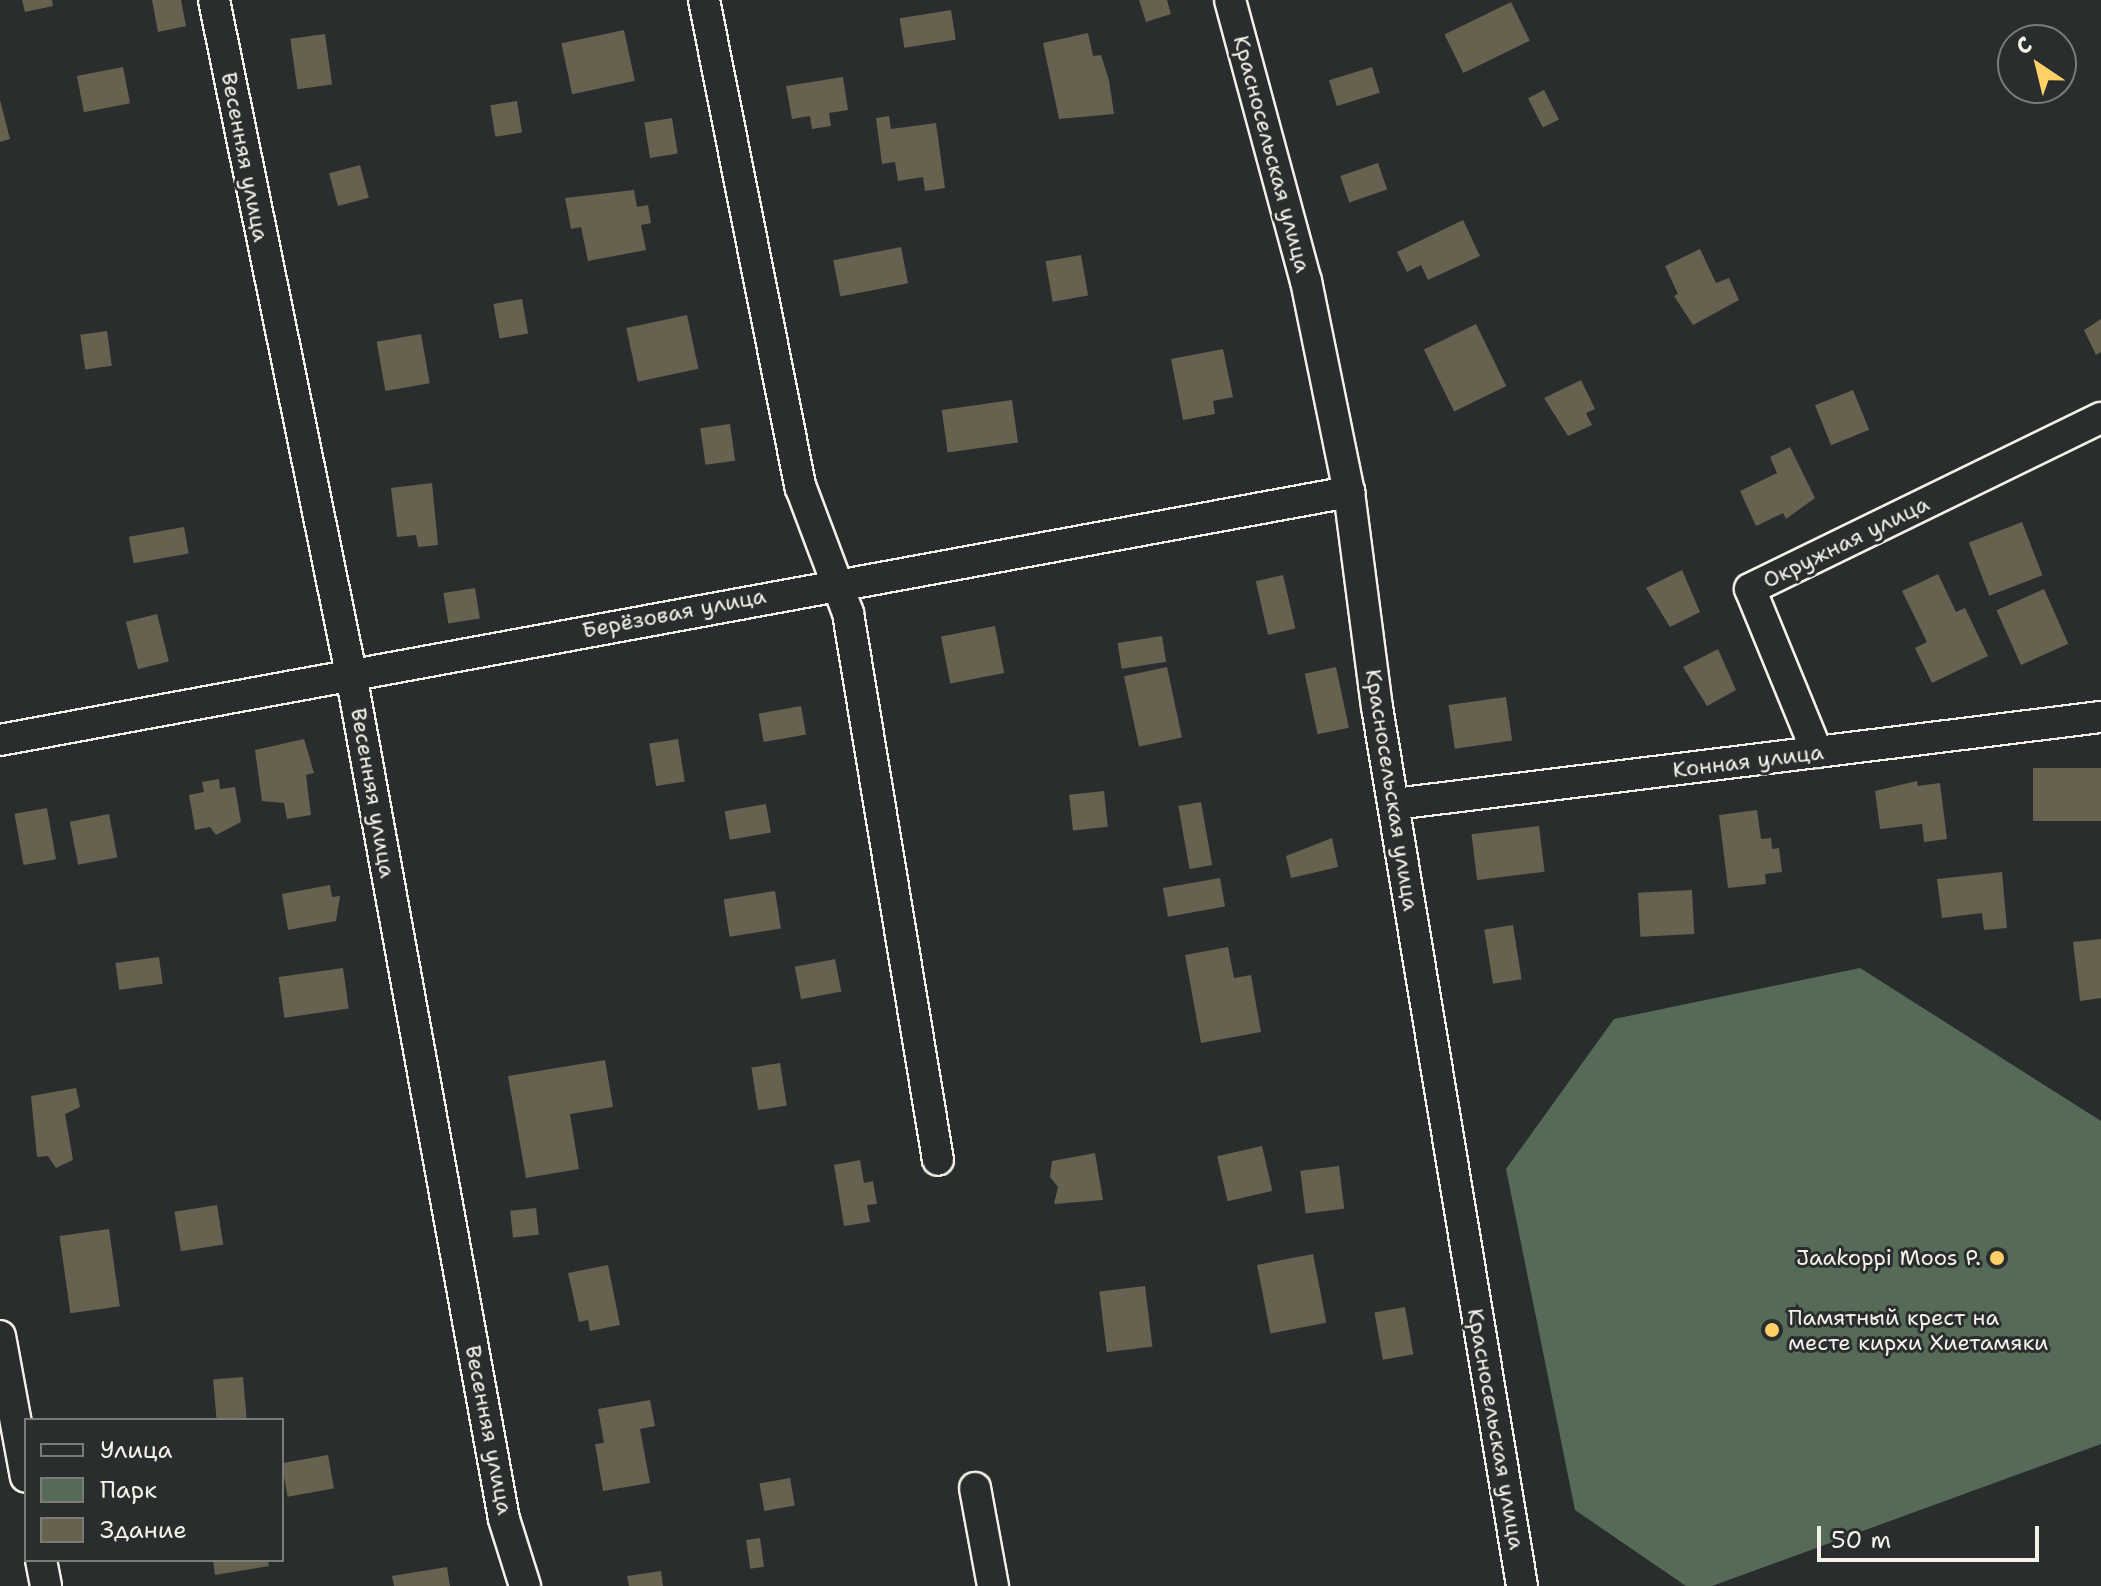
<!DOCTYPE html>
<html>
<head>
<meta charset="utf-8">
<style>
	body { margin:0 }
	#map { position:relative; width:2101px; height:1586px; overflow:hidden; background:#2a2d2e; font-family:"Shantell Sans",sans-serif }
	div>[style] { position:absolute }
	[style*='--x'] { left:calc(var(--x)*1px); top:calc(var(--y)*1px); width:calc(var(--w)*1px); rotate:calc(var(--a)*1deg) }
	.green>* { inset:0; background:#566b57 }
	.building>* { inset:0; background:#676150; transform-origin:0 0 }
	.roads { filter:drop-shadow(2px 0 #f4f1e8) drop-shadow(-2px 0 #f4f1e8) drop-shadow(0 2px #f4f1e8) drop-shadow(0 -2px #f4f1e8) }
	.minor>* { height:30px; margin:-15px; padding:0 15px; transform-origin:15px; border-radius:15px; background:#2a2d2e }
	.dots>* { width:22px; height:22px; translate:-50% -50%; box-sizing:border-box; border:4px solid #2a2d2e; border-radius:50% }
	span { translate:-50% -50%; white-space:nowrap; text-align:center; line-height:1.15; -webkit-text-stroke:6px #2a2d2e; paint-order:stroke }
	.street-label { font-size:22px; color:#f4f1e8 }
	.poi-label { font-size:22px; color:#f4f1e8 }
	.right { translate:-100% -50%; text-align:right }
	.left { translate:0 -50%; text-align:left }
	.legend { position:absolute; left:24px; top:1418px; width:260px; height:144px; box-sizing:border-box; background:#2a2d2e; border:2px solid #7b7b78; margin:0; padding:10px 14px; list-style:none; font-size:24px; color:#f4f1e8 }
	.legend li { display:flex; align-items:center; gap:16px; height:40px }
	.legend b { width:40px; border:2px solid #7b7b78 }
	.north { position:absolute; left:1997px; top:24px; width:80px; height:80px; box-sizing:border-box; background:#2a2d2e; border:2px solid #7b7b78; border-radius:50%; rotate:325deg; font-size:22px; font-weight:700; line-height:32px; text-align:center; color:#f4f1e8 }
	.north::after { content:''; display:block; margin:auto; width:28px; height:36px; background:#ffd166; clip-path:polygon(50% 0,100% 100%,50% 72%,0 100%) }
	.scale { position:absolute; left:1817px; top:1526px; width:222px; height:36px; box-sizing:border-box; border:4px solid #f4f1e8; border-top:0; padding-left:10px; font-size:24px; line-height:28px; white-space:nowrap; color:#f4f1e8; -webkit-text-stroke:6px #2a2d2e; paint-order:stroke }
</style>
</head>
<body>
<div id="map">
	<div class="green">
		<div style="clip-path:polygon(1860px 968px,2101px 1121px,2101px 1444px,1712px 1586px,1686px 1586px,1575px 1510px,1506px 1169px,1614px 1019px)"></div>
	</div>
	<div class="building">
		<div style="clip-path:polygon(22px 0,52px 0,53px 6px,25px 12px)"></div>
		<div style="clip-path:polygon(152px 0,181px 0,186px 26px,158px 32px)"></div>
		<div style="clip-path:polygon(1139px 0,1167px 0,1171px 14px,1146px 22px)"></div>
		<div style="left:1511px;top:2px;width:43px;height:74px;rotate:64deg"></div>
		<div style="left:951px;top:10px;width:30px;height:52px;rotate:81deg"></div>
		<div style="left:624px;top:30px;width:52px;height:64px;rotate:78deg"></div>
		<div style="clip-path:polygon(1088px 33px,1093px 56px,1101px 55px,1109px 80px,1114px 114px,1059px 119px,1043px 43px)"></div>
		<div style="left:325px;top:34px;width:51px;height:35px;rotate:82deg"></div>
		<div style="left:123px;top:67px;width:37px;height:47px;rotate:79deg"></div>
		<div style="left:1372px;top:67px;width:27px;height:45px;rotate:73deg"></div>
		<div style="clip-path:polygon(843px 77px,848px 110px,829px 113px,831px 126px,812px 129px,810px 116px,792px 119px,786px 86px)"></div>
		<div style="left:1544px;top:90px;width:33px;height:18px;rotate:63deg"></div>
		<div style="clip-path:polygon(0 100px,10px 139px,0 142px)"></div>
		<div style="left:517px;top:101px;width:32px;height:27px;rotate:81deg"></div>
		<div style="clip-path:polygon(889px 116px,891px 129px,936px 123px,945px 188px,925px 191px,923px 177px,898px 181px,895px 162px,882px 164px,876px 118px)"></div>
		<div style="left:672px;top:118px;width:36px;height:28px;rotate:81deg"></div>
		<div style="left:1378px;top:163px;width:28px;height:40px;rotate:71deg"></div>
		<div style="left:360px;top:165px;width:34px;height:32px;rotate:75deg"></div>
		<div style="clip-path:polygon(634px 190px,637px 207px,648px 205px,651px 223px,641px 225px,646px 250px,588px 261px,581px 227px,571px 229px,565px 198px)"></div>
		<div style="clip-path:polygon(1463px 220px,1480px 256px,1428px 280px,1421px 265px,1407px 272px,1397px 252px)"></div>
		<div style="left:901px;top:247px;width:37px;height:69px;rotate:79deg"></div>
		<div style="clip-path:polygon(1700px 249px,1716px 283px,1729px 278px,1739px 300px,1693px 325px,1674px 296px,1678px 294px,1665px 266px)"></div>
		<div style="left:1081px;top:255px;width:41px;height:36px;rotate:80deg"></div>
		<div style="left:522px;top:299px;width:35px;height:29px;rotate:80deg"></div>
		<div style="left:687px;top:315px;width:55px;height:62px;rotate:78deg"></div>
		<div style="clip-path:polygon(2101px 319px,2101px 352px,2096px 355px,2084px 330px)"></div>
		<div style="left:1476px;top:324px;width:69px;height:58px;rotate:64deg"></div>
		<div style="left:107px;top:331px;width:35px;height:27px;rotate:82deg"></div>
		<div style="left:421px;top:334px;width:50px;height:45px;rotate:80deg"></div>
		<div style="clip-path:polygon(1223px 349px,1233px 397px,1213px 401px,1215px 414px,1183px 420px,1171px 359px)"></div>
		<div style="clip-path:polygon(1581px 380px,1595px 409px,1586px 413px,1592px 425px,1568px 436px,1544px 398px)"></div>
		<div style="left:1853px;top:390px;width:43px;height:41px;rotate:68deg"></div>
		<div style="left:1012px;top:400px;width:43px;height:71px;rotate:82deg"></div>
		<div style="left:730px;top:424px;width:37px;height:30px;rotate:82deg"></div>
		<div style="clip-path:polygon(1790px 447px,1815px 498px,1786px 519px,1783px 513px,1756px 526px,1740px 491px,1777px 473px,1770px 457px)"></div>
		<div style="clip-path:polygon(432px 483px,438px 545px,418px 547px,416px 535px,397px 537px,391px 488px)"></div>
		<div style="left:2022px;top:522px;width:57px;height:57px;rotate:69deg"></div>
		<div style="left:184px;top:527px;width:27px;height:56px;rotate:80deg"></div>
		<div style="clip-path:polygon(1682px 570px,1700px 612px,1670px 627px,1646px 588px)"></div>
		<div style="clip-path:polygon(1938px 574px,1956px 612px,1965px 608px,1988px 656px,1932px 683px,1915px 648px,1927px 642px,1902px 591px)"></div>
		<div style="left:1283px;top:575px;width:55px;height:28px;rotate:77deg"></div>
		<div style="left:475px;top:588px;width:31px;height:32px;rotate:81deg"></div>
		<div style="left:2044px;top:589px;width:60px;height:52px;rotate:66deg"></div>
		<div style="left:157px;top:614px;width:49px;height:32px;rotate:76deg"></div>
		<div style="left:995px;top:626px;width:48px;height:55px;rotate:79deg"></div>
		<div style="left:1162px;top:636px;width:26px;height:45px;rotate:81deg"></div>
		<div style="clip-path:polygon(1718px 649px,1736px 690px,1707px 706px,1683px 667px)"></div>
		<div style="left:1167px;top:667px;width:72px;height:44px;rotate:78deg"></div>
		<div style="left:1336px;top:667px;width:62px;height:32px;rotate:78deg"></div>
		<div style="left:1506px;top:697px;width:44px;height:58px;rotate:82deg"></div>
		<div style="left:801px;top:706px;width:29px;height:43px;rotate:80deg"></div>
		<div style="clip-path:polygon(304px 739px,314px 773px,306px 775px,311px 815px,287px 819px,284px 803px,262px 801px,255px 750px)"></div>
		<div style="left:678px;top:739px;width:43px;height:29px;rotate:81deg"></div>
		<div style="left:2101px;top:768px;width:53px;height:68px;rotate:90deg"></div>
		<div style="clip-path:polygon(219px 779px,220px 789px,235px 787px,241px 822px,216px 835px,210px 827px,195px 830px,189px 795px,204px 792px,202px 782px)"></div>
		<div style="clip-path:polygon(1917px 781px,1918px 786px,1940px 783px,1947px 839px,1924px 842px,1922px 824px,1880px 829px,1875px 791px)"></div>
		<div style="left:1104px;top:791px;width:36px;height:35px;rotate:84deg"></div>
		<div style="left:1201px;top:802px;width:64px;height:23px;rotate:80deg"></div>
		<div style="left:766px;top:804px;width:29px;height:42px;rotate:80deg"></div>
		<div style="left:47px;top:808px;width:52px;height:33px;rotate:80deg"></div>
		<div style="clip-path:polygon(1757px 810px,1761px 839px,1771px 838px,1772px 849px,1779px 848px,1782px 872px,1765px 874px,1766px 884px,1728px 888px,1719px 815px)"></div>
		<div style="left:109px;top:814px;width:44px;height:40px;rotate:79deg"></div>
		<div style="left:1539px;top:826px;width:46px;height:68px;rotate:83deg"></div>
		<div style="clip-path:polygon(1332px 838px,1338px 867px,1291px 878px,1286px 856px)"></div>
		<div style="clip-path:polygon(2002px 872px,2007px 928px,1984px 930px,1982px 913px,1942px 918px,1937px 879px)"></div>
		<div style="left:1220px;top:878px;width:29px;height:58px;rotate:80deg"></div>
		<div style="clip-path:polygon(330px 885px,332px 897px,340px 896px,336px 921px,288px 930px,282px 894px)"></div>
		<div style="left:1692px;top:890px;width:44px;height:54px;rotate:87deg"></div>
		<div style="left:775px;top:891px;width:38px;height:52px;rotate:81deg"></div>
		<div style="left:1513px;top:925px;width:55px;height:29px;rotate:81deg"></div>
		<div style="clip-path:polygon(2101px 939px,2101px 998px,2080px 1001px,2073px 942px)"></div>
		<div style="clip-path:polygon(1228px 947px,1234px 978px,1251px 975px,1261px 1032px,1201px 1043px,1185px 955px)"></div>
		<div style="left:159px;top:957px;width:27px;height:44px;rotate:82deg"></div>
		<div style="left:835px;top:959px;width:33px;height:41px;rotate:79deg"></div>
		<div style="left:343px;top:968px;width:41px;height:65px;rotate:82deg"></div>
		<div style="clip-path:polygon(605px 1060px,613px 1107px,570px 1114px,579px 1169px,526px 1178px,508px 1076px)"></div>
		<div style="left:780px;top:1063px;width:43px;height:29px;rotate:81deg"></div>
		<div style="clip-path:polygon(76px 1088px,80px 1107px,65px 1114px,73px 1160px,56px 1168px,48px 1156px,37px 1157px,31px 1096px)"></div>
		<div style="left:1262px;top:1146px;width:46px;height:46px;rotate:77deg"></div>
		<div style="clip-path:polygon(1095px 1153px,1103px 1200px,1054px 1204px,1058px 1187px,1050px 1177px,1052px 1161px)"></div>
		<div style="clip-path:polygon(860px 1160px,864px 1183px,873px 1181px,877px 1204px,867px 1205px,870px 1222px,844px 1226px,834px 1165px)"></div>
		<div style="left:1339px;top:1166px;width:43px;height:39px;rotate:83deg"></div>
		<div style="left:217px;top:1205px;width:40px;height:43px;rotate:81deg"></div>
		<div style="left:536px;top:1208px;width:27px;height:26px;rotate:84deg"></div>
		<div style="left:109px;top:1229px;width:78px;height:50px;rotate:82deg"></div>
		<div style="left:1313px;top:1254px;width:70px;height:57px;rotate:79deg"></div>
		<div style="clip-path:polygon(608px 1265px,620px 1325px,590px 1331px,588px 1320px,579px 1322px,568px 1273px)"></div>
		<div style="left:1145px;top:1286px;width:61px;height:46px;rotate:83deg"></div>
		<div style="left:1405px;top:1307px;width:48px;height:31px;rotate:80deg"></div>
		<div style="left:243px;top:1377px;width:43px;height:30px;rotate:85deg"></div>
		<div style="clip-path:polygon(650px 1400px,655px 1426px,640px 1429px,650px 1483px,603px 1491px,595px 1444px,604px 1443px,598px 1409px)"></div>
		<div style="left:328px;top:1455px;width:34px;height:47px;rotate:80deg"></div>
		<div style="left:790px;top:1478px;width:28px;height:31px;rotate:80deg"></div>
		<div style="left:760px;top:1538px;width:29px;height:14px;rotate:82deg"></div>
		<div style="clip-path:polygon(213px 1560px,268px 1560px,269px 1566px,215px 1575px)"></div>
		<div style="clip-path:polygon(447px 1567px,450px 1586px,394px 1586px,392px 1576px)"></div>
		<div style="clip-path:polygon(661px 1571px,663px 1586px,629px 1586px,627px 1576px)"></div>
	</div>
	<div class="roads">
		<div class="minor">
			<div style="--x:214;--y:0;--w:688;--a:78.51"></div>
			<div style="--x:351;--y:674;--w:859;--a:79.74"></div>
			<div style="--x:504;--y:1519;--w:70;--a:72.6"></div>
			<div style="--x:704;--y:0;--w:498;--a:78.8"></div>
			<div style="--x:801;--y:488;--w:134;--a:69.4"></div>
			<div style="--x:848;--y:613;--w:554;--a:80.66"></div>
			<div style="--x:1230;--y:0;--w:291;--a:74.9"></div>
			<div style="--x:1306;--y:281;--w:215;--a:78.5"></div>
			<div style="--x:1349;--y:492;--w:217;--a:82.6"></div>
			<div style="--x:1377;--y:707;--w:891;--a:80.63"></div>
			<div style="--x:0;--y:740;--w:1372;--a:-10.42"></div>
			<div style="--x:1817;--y:752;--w:176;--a:-112.3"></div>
			<div style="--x:1750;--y:589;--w:390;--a:-26"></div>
			<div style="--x:1395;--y:804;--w:711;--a:-7.03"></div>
			<div style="--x:0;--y:1336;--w:143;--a:79.6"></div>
			<div style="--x:975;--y:1488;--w:100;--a:79.6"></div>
			<div style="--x:41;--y:1560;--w:26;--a:79"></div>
		</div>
	</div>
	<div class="dots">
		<div style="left:1997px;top:1258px;background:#ffd166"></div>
		<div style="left:1772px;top:1330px;background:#ffd166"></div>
	</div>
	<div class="street-label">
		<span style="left:1272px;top:154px;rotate:75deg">Красносельская улица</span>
		<span style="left:245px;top:157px;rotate:79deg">Весенняя улица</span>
		<span style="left:1846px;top:542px;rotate:-26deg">Окружная улица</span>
		<span style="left:674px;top:613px;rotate:-11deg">Берёзовая улица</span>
		<span style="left:1748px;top:761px;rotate:-7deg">Конная улица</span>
		<span style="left:1392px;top:790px;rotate:81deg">Красносельская улица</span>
		<span style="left:373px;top:793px;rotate:80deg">Весенняя улица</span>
		<span style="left:1496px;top:1429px;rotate:80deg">Красносельская улица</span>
		<span style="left:489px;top:1430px;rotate:79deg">Весенняя улица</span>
	</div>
	<div class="poi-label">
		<span class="right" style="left:1981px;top:1258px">Jaakoppi Moos P.</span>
		<span class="left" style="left:1788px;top:1330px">Памятный крест на<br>месте кирхи Хиетамяки</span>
	</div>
	<ul class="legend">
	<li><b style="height:10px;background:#2a2d2e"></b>Улица</li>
	<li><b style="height:22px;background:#566b57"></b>Парк</li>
	<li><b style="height:22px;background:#676150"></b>Здание</li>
	</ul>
	<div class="north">С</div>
	<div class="scale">50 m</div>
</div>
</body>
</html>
